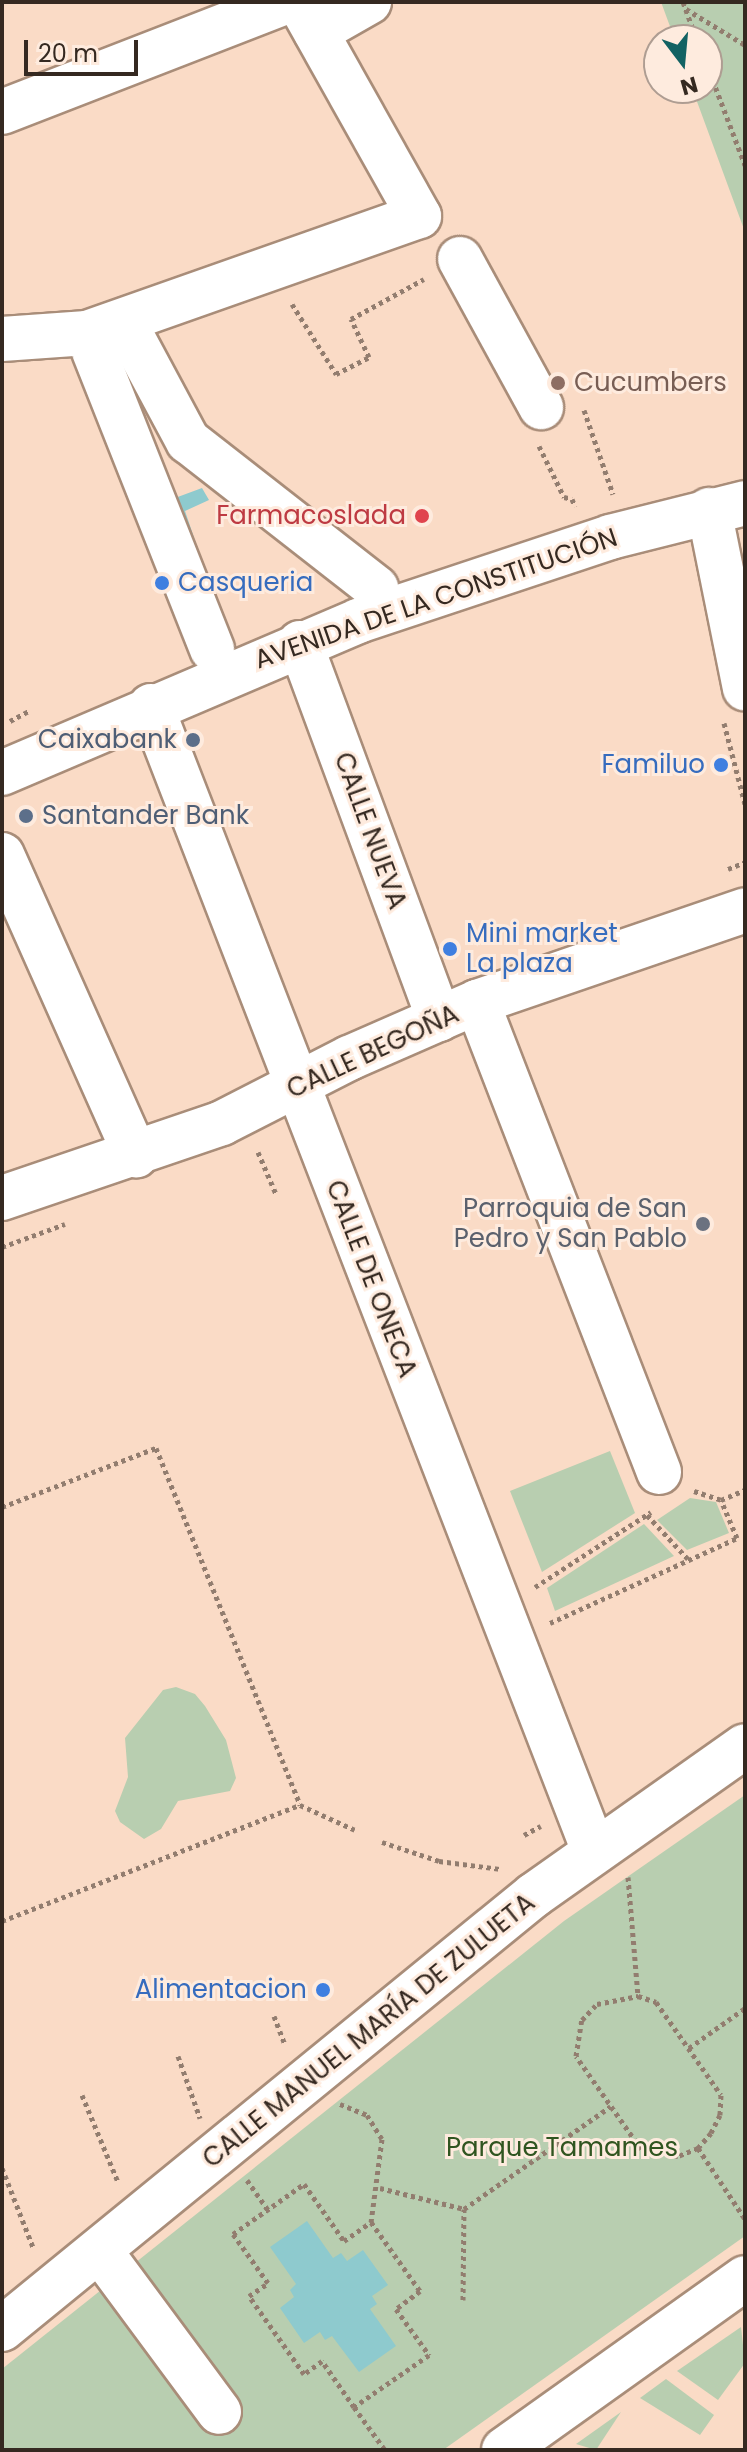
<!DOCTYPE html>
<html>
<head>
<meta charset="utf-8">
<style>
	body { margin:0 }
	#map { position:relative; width:747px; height:2452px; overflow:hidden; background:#fadbc6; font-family:Poppins,sans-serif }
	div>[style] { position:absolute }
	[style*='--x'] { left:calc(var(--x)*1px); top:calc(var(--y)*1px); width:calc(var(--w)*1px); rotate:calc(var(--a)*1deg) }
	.green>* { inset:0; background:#b8ceb0 }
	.water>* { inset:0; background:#8ecace }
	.path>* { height:5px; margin-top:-2.5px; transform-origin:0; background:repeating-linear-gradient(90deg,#927d6f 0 4px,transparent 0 8px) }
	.roads { filter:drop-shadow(2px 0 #a98d79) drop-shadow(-2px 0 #a98d79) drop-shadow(0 2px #a98d79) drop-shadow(0 -2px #a98d79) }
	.minor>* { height:44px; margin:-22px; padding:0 22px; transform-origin:22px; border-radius:22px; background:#fff }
	.dots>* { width:22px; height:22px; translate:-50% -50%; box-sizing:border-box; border:4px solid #feebde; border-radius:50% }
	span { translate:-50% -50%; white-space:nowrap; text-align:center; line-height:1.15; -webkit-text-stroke:6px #feebde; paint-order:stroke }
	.education-label { font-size:26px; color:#785e54 }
	.left { translate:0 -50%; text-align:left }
	.health-label { font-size:26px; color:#be3a42 }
	.right { translate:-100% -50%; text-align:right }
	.shop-label { font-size:26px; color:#366cbe }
	.street-label { font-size:26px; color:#352921 }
	.service-label { font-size:26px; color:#4e5e75 }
	.worship-label { font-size:26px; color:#5b616d }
	.park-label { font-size:26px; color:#305520 }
	.frame { position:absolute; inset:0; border:4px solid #352921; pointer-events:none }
	.north { position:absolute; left:643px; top:24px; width:80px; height:80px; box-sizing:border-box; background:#feebde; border:2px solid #ae9d92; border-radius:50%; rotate:164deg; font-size:22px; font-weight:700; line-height:32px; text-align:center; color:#352921 }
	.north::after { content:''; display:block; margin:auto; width:28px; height:36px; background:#126263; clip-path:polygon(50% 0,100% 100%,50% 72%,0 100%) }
	.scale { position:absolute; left:24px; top:40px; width:114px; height:36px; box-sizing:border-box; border:4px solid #352921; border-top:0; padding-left:10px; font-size:24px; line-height:28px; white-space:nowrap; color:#352921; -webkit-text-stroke:6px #feebde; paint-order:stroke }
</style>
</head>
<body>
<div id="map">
	<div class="green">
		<div style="clip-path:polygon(661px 2px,745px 2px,745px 232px,692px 88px,707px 88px,707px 40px,675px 40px)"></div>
		<div style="clip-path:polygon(610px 1451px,635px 1513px,542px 1572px,510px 1491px)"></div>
		<div style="clip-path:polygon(690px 1498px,716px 1502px,729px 1533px,687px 1550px,657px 1520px)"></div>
		<div style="clip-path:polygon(644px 1524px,674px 1556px,555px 1611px,547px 1588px)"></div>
		<div style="clip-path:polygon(176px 1687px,195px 1694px,205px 1706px,226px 1740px,236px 1778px,230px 1791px,178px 1801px,161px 1829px,144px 1839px,120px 1822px,115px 1811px,128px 1777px,125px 1738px,163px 1690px)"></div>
		<div style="clip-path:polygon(745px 1795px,745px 2236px,443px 2450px,2px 2450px,2px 2369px,564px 1921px)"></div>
		<div style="clip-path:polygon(741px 2327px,745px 2363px,718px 2400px,677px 2371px)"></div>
		<div style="clip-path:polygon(666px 2379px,714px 2415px,700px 2435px,640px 2398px)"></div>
		<div style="clip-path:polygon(621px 2412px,596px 2450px,576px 2444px)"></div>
	</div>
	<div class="water">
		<div style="clip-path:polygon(202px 488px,209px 500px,185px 511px,209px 582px,175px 498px)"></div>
		<div style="clip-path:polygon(307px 2221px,333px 2258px,341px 2253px,347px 2261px,363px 2250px,388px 2285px,372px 2296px,377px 2304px,370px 2309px,396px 2346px,359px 2372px,332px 2336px,325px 2340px,320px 2332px,304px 2343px,280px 2308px,294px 2297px,290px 2290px,296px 2284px,270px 2247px)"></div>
	</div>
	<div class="path">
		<div style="--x:683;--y:2;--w:40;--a:69.8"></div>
		<div style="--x:686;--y:9;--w:69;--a:31.4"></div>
		<div style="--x:707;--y:65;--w:107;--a:69.2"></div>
		<div style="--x:292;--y:304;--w:83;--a:57.8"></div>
		<div style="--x:336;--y:374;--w:37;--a:-27"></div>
		<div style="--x:369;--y:357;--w:42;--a:-115.3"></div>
		<div style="--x:351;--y:319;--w:83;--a:-28.7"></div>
		<div style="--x:584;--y:410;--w:89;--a:71"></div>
		<div style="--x:539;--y:446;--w:57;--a:63.9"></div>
		<div style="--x:564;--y:497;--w:8;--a:14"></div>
		<div style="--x:572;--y:499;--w:8;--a:67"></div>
		<div style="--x:10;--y:721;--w:21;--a:-28"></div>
		<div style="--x:724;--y:723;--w:84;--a:75.5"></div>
		<div style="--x:728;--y:869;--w:18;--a:-22"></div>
		<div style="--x:258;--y:1152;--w:46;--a:66.8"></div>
		<div style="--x:2;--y:1247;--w:67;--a:-20.1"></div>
		<div style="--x:694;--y:1491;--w:28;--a:18"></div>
		<div style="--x:721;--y:1500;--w:26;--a:-23"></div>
		<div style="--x:2;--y:1507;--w:165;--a:-21"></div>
		<div style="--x:156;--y:1448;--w:385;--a:68"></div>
		<div style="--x:300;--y:1805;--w:60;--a:24.4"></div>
		<div style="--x:647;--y:1515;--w:60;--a:47"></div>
		<div style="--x:535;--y:1587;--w:138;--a:-32.9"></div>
		<div style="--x:550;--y:1623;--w:205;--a:-24.4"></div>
		<div style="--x:737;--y:1538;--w:41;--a:-112.8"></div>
		<div style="--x:524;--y:1835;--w:19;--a:-28"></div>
		<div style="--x:382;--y:1842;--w:60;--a:18.4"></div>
		<div style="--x:439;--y:1861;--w:63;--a:7.4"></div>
		<div style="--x:628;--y:1877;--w:119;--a:85.2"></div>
		<div style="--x:2;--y:1921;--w:320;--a:-21.3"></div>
		<div style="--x:638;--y:1996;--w:19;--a:18"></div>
		<div style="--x:656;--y:2002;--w:113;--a:55"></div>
		<div style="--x:721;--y:2095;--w:20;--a:93"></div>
		<div style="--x:720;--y:2115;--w:20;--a:117"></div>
		<div style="--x:711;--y:2133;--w:20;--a:131"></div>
		<div style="--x:698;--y:2148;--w:22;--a:158"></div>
		<div style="--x:678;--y:2156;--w:38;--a:-169"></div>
		<div style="--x:641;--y:2149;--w:113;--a:-125"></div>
		<div style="--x:576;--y:2056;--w:36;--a:-81"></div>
		<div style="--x:582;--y:2020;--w:22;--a:-47"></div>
		<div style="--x:597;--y:2004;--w:42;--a:-11"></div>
		<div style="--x:274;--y:2016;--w:31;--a:69"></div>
		<div style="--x:689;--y:2048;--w:69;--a:-35.5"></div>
		<div style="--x:178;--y:2056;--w:66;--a:70.5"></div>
		<div style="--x:82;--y:2095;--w:94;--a:67.5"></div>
		<div style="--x:340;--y:2104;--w:29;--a:22"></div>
		<div style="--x:367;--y:2115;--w:28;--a:58"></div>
		<div style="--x:382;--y:2139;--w:84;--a:97.5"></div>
		<div style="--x:698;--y:2148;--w:85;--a:56.5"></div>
		<div style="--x:2;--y:2168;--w:85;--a:68.6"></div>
		<div style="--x:247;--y:2180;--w:37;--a:55"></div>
		<div style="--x:304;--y:2184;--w:70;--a:54.9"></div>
		<div style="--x:344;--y:2241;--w:33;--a:-35"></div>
		<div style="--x:371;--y:2222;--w:85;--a:54.6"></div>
		<div style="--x:420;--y:2291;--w:30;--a:143"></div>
		<div style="--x:396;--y:2309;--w:57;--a:54.3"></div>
		<div style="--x:429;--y:2355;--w:91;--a:145.3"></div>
		<div style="--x:354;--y:2407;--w:56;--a:-124.8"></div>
		<div style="--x:322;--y:2361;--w:22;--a:144"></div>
		<div style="--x:304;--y:2374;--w:95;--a:-125.2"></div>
		<div style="--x:249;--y:2296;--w:23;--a:-34"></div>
		<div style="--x:268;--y:2283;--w:60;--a:-125.5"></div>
		<div style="--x:233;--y:2234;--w:87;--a:-35.2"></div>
		<div style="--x:380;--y:2188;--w:87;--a:14"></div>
		<div style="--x:463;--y:2300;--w:91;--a:-89.4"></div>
		<div style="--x:464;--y:2209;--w:179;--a:-35"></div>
		<div style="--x:354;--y:2407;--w:53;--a:54.2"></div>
	</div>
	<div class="roads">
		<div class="minor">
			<div style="--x:316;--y:32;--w:61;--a:-29.5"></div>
			<div style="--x:2;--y:112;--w:304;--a:-21.2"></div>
			<div style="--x:460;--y:259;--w:169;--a:61.3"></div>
			<div style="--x:130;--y:333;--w:123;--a:61.8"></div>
			<div style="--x:188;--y:441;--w:239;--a:38"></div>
			<div style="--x:2;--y:339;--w:85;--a:-4"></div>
			<div style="--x:87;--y:333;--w:352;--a:-19.4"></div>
			<div style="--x:419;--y:216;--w:245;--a:-119.3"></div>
			<div style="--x:94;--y:351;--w:321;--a:68.4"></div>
			<div style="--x:709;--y:510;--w:182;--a:78.6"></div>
			<div style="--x:300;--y:643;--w:401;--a:69.7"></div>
			<div style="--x:151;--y:706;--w:1228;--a:68.85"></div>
			<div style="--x:2;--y:773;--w:387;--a:-23.1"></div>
			<div style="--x:358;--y:621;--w:266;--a:-18.4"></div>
			<div style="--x:610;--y:537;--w:139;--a:-14.1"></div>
			<div style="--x:2;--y:855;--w:329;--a:66"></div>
			<div style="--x:477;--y:1002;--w:504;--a:68.83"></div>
			<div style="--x:2;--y:1198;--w:232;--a:-18.8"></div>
			<div style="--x:222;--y:1123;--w:143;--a:-27.1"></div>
			<div style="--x:349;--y:1058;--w:140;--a:-23.6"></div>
			<div style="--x:477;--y:1002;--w:283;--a:-18.9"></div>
			<div style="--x:100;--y:2251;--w:200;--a:53.5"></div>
			<div style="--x:2;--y:2329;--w:687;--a:-39.21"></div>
			<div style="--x:534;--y:1895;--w:258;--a:-35.2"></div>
			<div style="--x:504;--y:2450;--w:296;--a:-35.5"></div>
		</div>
	</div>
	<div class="dots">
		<div style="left:558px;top:383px;background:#8d6e63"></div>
		<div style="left:422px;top:516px;background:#e0444e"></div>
		<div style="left:162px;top:583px;background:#3f7fe0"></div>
		<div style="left:193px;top:740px;background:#5c6f8a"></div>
		<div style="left:721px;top:765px;background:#3f7fe0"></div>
		<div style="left:26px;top:816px;background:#5c6f8a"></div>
		<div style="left:450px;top:949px;background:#3f7fe0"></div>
		<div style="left:703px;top:1224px;background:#6b7280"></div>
		<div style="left:323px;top:1990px;background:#3f7fe0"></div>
	</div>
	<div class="education-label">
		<span class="left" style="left:574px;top:383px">Cucumbers</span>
	</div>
	<div class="health-label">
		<span class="right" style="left:406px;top:516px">Farmacoslada</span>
	</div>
	<div class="shop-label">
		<span class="left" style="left:178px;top:583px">Casqueria</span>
		<span class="right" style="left:705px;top:765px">Familuo</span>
		<span class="left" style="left:466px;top:949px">Mini market<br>La plaza</span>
		<span class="right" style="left:307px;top:1990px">Alimentacion</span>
	</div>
	<div class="street-label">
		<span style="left:436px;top:599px;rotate:-19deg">AVENIDA DE LA CONSTITUCIÓN</span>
		<span style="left:370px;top:831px;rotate:70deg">CALLE NUEVA</span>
		<span style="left:373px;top:1052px;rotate:-25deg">CALLE BEGOÑA</span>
		<span style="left:371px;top:1279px;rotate:69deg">CALLE DE ONECA</span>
		<span style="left:369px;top:2031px;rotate:-39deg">CALLE MANUEL MARÍA DE ZULUETA</span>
	</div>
	<div class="service-label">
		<span class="right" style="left:177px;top:740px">Caixabank</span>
		<span class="left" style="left:42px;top:816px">Santander Bank</span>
	</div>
	<div class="worship-label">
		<span class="right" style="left:687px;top:1224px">Parroquia de San<br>Pedro y San Pablo</span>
	</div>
	<div class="park-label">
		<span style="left:562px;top:2148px">Parque Tamames</span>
	</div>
	<div class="frame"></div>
	<div class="north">N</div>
	<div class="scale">20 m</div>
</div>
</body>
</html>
